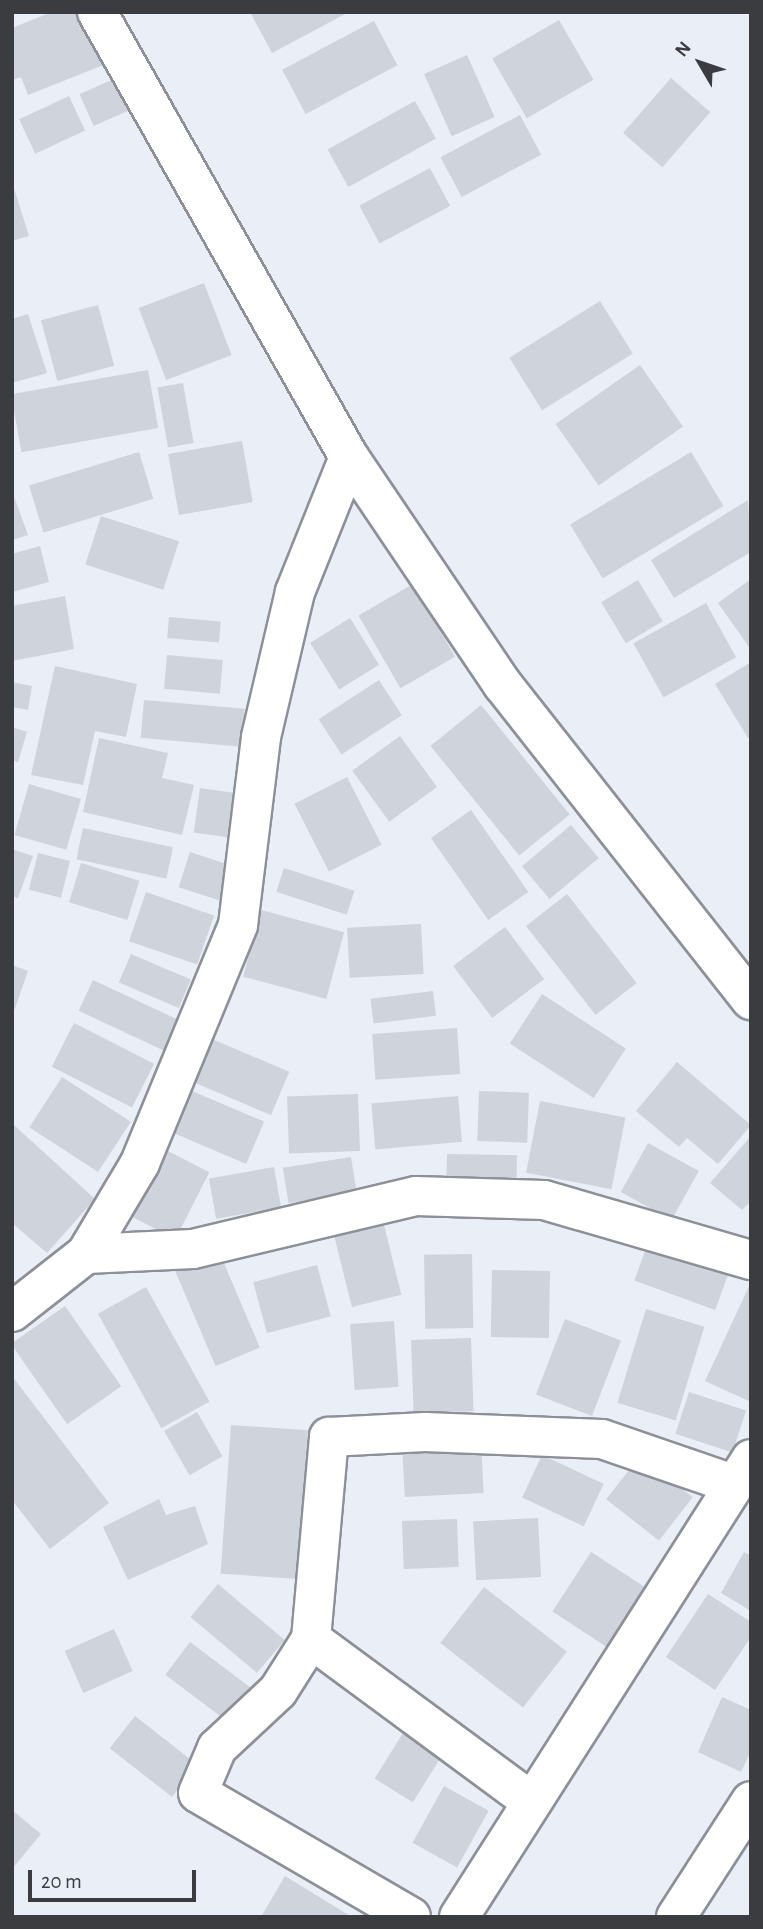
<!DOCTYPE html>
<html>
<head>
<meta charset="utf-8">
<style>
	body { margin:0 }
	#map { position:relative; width:763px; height:1929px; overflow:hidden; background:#eaeef7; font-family:"Alegreya Sans",sans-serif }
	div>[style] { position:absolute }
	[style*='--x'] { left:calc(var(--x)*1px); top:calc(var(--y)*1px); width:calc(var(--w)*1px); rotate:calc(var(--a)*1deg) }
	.building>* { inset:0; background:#cfd3dc; transform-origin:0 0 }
	.roads { filter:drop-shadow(2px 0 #8d9098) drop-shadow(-2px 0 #8d9098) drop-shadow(0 2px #8d9098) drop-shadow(0 -2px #8d9098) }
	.minor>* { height:38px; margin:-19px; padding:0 19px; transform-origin:19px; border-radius:19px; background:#fff }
	.tertiary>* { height:38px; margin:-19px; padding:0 19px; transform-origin:19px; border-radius:19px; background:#fff }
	span { translate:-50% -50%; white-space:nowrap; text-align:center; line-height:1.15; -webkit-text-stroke:5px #eaeef7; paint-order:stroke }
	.frame { position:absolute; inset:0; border:14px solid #3b3c3f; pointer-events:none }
	.north { position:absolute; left:665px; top:28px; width:70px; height:70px; -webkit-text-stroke:5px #eaeef7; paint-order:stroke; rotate:309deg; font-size:19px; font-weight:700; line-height:28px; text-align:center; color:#3b3c3f }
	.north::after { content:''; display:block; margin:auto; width:24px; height:32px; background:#3b3c3f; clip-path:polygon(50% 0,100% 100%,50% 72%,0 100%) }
	.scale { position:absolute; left:28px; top:1870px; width:168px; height:32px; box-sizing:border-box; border:4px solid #3b3c3f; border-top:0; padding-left:9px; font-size:21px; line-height:24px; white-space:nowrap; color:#3b3c3f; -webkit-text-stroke:5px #eaeef7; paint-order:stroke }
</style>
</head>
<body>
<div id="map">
	<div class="building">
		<div style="clip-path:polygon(52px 12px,86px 12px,106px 64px,28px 95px,21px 77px,12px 80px,12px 28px)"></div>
		<div style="clip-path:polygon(250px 12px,349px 12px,272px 53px)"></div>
		<div style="left:559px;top:20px;width:69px;height:77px;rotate:60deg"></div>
		<div style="left:374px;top:21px;width:50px;height:104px;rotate:62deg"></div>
		<div style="left:467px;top:55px;width:68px;height:47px;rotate:66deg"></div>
		<div style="left:127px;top:73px;width:35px;height:52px;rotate:66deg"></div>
		<div style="left:671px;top:78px;width:52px;height:73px;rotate:41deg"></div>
		<div style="left:69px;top:96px;width:38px;height:55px;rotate:65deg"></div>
		<div style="left:415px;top:101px;width:43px;height:100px;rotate:61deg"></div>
		<div style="left:520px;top:115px;width:45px;height:90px;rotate:62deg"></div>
		<div style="left:430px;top:168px;width:43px;height:80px;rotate:62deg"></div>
		<div style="clip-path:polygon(12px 182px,29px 236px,12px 241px)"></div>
		<div style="left:204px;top:283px;width:77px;height:70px;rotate:69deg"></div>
		<div style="left:600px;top:301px;width:62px;height:107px;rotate:58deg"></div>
		<div style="left:98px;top:305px;width:63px;height:59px;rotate:75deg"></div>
		<div style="clip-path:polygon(28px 314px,47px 373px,12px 383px,12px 319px)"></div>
		<div style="left:640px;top:365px;width:75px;height:103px;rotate:55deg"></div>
		<div style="left:148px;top:370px;width:59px;height:139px;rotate:80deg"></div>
		<div style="left:183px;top:383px;width:61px;height:26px;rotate:80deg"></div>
		<div style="left:242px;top:441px;width:62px;height:75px;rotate:80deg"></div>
		<div style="left:139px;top:452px;width:49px;height:115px;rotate:73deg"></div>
		<div style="left:691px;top:452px;width:63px;height:141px;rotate:59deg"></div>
		<div style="clip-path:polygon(12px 491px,28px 535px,12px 540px)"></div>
		<div style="clip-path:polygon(748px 500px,751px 552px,674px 598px,651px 560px)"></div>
		<div style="left:101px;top:516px;width:82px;height:51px;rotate:18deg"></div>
		<div style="clip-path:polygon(40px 546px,49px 582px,12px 592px,12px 554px)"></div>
		<div style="clip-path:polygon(751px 579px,751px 645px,749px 647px,718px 603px)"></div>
		<div style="left:638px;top:580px;width:48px;height:43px;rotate:59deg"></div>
		<div style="left:413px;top:584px;width:84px;height:63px;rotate:60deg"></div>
		<div style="clip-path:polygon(65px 596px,74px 649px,12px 661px,12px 606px)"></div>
		<div style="left:706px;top:603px;width:62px;height:83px;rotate:61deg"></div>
		<div style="left:169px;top:617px;width:52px;height:21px;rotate:5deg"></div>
		<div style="left:350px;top:618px;width:55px;height:47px;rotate:58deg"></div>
		<div style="left:167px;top:655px;width:56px;height:34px;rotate:5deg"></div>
		<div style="clip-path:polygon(751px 662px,751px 736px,748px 738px,715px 684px)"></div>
		<div style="clip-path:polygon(55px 666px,137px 684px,126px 737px,95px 731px,83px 785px,31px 775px)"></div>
		<div style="left:379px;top:680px;width:42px;height:72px;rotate:57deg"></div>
		<div style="clip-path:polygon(12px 682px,32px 686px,28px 710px,12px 707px)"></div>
		<div style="left:144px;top:700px;width:101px;height:38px;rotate:5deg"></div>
		<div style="left:481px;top:705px;width:141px;height:65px;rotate:51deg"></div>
		<div style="clip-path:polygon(12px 727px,27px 732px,18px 762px,12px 760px)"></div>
		<div style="left:400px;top:736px;width:63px;height:59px;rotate:54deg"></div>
		<div style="clip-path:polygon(99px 738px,168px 753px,162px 778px,194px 785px,182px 835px,83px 812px)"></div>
		<div style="left:347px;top:777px;width:76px;height:59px;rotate:63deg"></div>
		<div style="left:29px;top:784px;width:54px;height:53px;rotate:16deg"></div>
		<div style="left:200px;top:788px;width:41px;height:45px;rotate:8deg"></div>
		<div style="left:471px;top:810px;width:100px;height:49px;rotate:55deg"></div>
		<div style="left:571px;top:825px;width:43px;height:64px;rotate:50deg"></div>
		<div style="left:83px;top:828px;width:92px;height:32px;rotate:12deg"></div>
		<div style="clip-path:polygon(12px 849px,33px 856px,18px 898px,12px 896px)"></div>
		<div style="left:190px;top:852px;width:45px;height:37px;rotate:18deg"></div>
		<div style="left:38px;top:853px;width:33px;height:38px;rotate:14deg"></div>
		<div style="left:81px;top:863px;width:61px;height:41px;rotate:17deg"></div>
		<div style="left:284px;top:868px;width:74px;height:25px;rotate:18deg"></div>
		<div style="left:146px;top:892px;width:72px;height:52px;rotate:19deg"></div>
		<div style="left:567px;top:894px;width:113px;height:52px;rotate:52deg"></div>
		<div style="left:261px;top:910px;width:86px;height:69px;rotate:15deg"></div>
		<div style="left:421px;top:924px;width:50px;height:74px;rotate:87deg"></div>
		<div style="left:505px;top:927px;width:65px;height:65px;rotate:53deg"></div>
		<div style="left:131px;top:954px;width:65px;height:31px;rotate:23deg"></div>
		<div style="clip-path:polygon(12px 965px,28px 971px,13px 1014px,12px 1014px)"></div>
		<div style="left:93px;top:980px;width:95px;height:34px;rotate:25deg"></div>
		<div style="left:433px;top:991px;width:25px;height:63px;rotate:83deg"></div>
		<div style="left:542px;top:994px;width:100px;height:59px;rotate:33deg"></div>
		<div style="left:74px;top:1023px;width:90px;height:49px;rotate:27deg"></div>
		<div style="left:457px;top:1028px;width:46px;height:85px;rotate:86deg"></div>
		<div style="left:212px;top:1039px;width:84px;height:47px;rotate:23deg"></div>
		<div style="clip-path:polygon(677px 1062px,751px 1125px,718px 1164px,687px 1138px,679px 1147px,636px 1111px)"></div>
		<div style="left:62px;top:1077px;width:82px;height:60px;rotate:33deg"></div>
		<div style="left:185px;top:1088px;width:86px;height:46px;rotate:23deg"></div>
		<div style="left:479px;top:1091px;width:50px;height:50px;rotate:2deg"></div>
		<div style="left:358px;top:1094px;width:57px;height:71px;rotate:88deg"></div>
		<div style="left:458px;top:1096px;width:46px;height:87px;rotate:85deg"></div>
		<div style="left:540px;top:1101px;width:87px;height:73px;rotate:11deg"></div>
		<div style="clip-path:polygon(14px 1125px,95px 1199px,47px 1253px,12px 1223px)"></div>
		<div style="clip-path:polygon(751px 1136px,751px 1201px,742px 1210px,710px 1183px)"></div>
		<div style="left:648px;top:1143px;width:58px;height:56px;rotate:29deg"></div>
		<div style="left:164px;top:1149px;width:51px;height:75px;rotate:27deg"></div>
		<div style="left:447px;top:1154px;width:70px;height:27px;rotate:1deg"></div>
		<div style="left:351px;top:1157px;width:36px;height:69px;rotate:81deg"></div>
		<div style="left:274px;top:1167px;width:41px;height:66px;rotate:80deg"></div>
		<div style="left:383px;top:1221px;width:76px;height:51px;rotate:76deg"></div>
		<div style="left:648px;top:1243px;width:86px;height:40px;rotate:20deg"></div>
		<div style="left:218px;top:1249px;width:107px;height:48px;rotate:67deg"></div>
		<div style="left:472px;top:1254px;width:74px;height:48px;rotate:89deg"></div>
		<div style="left:317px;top:1265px;width:53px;height:66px;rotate:75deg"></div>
		<div style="left:492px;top:1270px;width:58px;height:67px;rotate:1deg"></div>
		<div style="clip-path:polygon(751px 1282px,751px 1402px,705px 1381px)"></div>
		<div style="left:146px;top:1287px;width:131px;height:55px;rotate:61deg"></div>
		<div style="left:65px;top:1306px;width:98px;height:66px;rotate:55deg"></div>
		<div style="left:646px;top:1309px;width:61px;height:98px;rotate:17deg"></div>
		<div style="left:565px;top:1319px;width:60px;height:81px;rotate:21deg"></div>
		<div style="left:394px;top:1321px;width:66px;height:44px;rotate:86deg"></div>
		<div style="left:471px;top:1338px;width:73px;height:60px;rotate:88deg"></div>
		<div style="clip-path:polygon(12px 1376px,109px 1503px,50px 1549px,12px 1500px)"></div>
		<div style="left:689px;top:1392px;width:60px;height:44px;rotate:18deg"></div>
		<div style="left:197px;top:1412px;width:51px;height:38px;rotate:60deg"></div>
		<div style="left:231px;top:1425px;width:77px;height:149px;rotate:4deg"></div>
		<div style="left:481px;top:1442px;width:51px;height:79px;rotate:87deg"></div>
		<div style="left:542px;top:1455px;width:68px;height:47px;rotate:25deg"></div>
		<div style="left:640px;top:1456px;width:67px;height:55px;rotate:38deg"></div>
		<div style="clip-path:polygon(159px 1499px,166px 1515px,195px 1506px,208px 1544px,128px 1580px,103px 1527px)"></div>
		<div style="left:538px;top:1518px;width:59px;height:65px;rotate:87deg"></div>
		<div style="left:457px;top:1519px;width:48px;height:55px;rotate:88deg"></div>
		<div style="left:591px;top:1552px;width:71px;height:71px;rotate:33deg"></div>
		<div style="clip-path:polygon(744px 1552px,751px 1556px,751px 1611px,721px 1593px)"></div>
		<div style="left:218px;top:1584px;width:87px;height:43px;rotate:40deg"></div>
		<div style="left:484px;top:1587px;width:105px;height:71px;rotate:38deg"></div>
		<div style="clip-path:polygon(708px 1594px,751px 1622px,751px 1637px,715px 1690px,666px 1657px)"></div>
		<div style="left:114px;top:1629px;width:46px;height:54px;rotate:66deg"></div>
		<div style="left:190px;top:1642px;width:76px;height:41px;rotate:37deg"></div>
		<div style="clip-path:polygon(722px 1697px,751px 1710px,751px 1751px,741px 1772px,698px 1752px)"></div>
		<div style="left:135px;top:1716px;width:79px;height:41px;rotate:38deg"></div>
		<div style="left:408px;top:1725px;width:45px;height:63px;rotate:32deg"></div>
		<div style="left:444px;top:1786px;width:51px;height:65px;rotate:29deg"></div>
		<div style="clip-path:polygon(12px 1810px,41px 1834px,12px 1869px)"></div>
		<div style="clip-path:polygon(285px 1876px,352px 1917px,261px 1917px)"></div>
	</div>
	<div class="roads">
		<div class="minor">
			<div style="--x:86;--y:1254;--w:107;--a:-2.7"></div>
			<div style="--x:193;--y:1249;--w:229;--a:-13.4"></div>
			<div style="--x:416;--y:1196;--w:128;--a:1.8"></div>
			<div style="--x:544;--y:1200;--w:216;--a:16.2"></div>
			<div style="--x:12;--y:1312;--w:94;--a:-38.1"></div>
			<div style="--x:86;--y:1254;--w:106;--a:-59.3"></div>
			<div style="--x:140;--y:1163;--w:257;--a:-67.6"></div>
			<div style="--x:238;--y:925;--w:189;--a:-83"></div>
			<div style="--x:261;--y:737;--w:149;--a:-76.8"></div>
			<div style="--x:295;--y:592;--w:145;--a:-68.2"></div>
			<div style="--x:311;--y:1639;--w:271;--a:36.4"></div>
			<div style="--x:411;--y:1917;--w:246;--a:-149.8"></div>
			<div style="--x:198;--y:1793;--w:49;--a:-67.1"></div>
			<div style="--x:217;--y:1748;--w:83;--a:-43.1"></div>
			<div style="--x:278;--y:1691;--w:62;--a:-57.6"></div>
			<div style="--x:311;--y:1639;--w:203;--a:-84.9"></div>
			<div style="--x:329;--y:1437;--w:96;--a:-3"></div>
			<div style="--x:425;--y:1432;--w:177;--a:2.3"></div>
			<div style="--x:602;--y:1439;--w:139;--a:19"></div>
			<div style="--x:459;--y:1917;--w:543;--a:-57.48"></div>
			<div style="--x:676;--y:1917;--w:138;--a:-57.1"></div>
		</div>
		<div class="tertiary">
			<div style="--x:97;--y:12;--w:511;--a:60.48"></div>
			<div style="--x:349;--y:457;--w:275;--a:56"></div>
			<div style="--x:503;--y:685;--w:401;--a:51.8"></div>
		</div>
	</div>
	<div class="frame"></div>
	<div class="north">N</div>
	<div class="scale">20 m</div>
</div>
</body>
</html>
